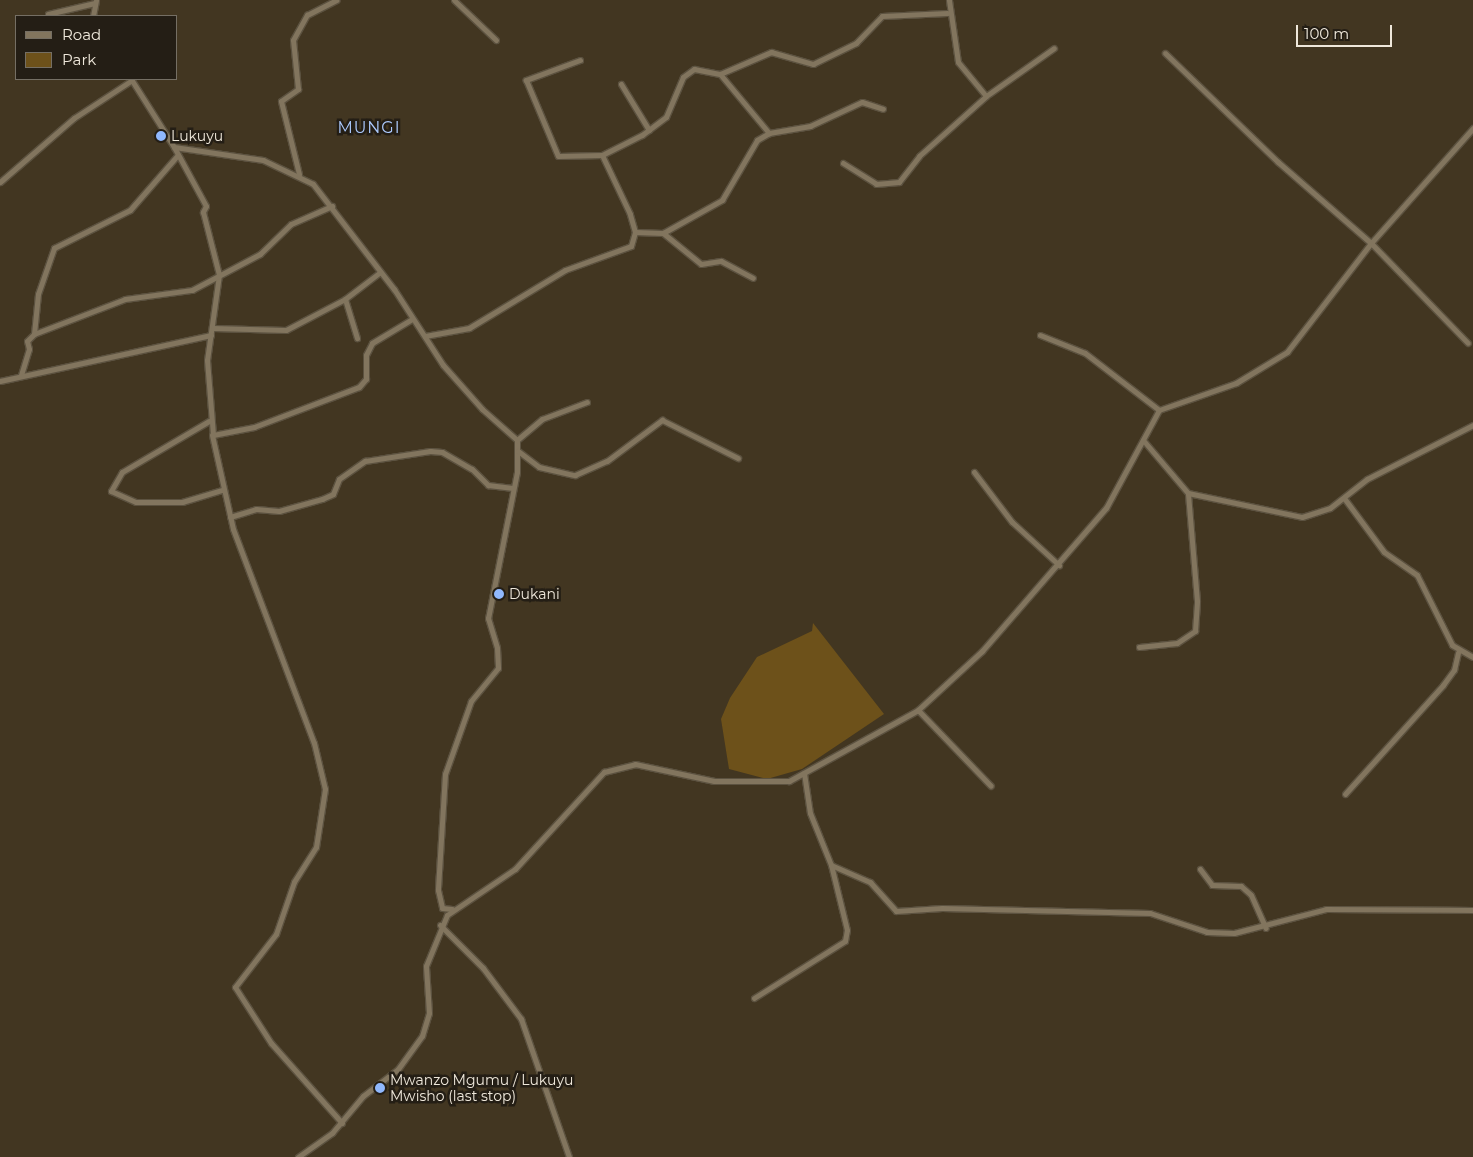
<!DOCTYPE html>
<html>
<head>
<meta charset="utf-8">
<style>
	body { margin:0 }
	#map { position:relative; width:1473px; height:1157px; overflow:hidden; background:#423621; font-family:Montserrat,sans-serif }
	div>[style] { position:absolute }
	[style*='--x'] { left:calc(var(--x)*1px); top:calc(var(--y)*1px); width:calc(var(--w)*1px); rotate:calc(var(--a)*1deg) }
	.green>* { inset:0; background:#6d511a }
	.roads { filter:drop-shadow(1px 0 #5c5240) drop-shadow(-1px 0 #5c5240) drop-shadow(0 1px #5c5240) drop-shadow(0 -1px #5c5240) }
	.street>* { height:5px; margin:-2.5px; padding:0 2.5px; transform-origin:2.5px; border-radius:2.5px; background:#82755e }
	.dots>* { width:14px; height:14px; translate:-50% -50%; box-sizing:border-box; border:2px solid #241e15; border-radius:50% }
	span { translate:-50% -50%; white-space:nowrap; text-align:center; line-height:1.15; -webkit-text-stroke:5px #241e15; paint-order:stroke }
	.poi-label { font-size:14px; color:#efe8db }
	.left { translate:0 -50%; text-align:left }
	.quarter-label { font-size:16px; color:#adcbff; letter-spacing:1px }
	.legend { position:absolute; left:15px; top:15px; width:162px; height:65px; box-sizing:border-box; background:#241e15; border:1px solid #756f64; margin:0; padding:6px 9px; list-style:none; font-size:15px; color:#efe8db }
	.legend li { display:flex; align-items:center; gap:10px; height:25px }
	.legend b { width:25px; border:1px solid #756f64 }
	.scale { position:absolute; left:1296px; top:25px; width:96px; height:22px; box-sizing:border-box; border:2px solid #efe8db; border-top:0; padding-left:6px; font-size:15px; line-height:18px; white-space:nowrap; color:#efe8db; -webkit-text-stroke:4px #241e15; paint-order:stroke }
</style>
</head>
<body>
<div id="map">
	<div class="green">
		<div style="clip-path:polygon(813px 623px,884px 714px,802px 769px,767px 779px,729px 769px,721px 719px,730px 698px,757px 657px,812px 631px)"></div>
	</div>
	<div class="roads">
		<div class="street">
			<div style="--x:454;--y:0;--w:58;--a:43.6"></div>
			<div style="--x:48;--y:14;--w:48;--a:-13.2"></div>
			<div style="--x:93;--y:16;--w:16;--a:-79"></div>
			<div style="--x:1165;--y:53;--w:157;--a:44"></div>
			<div style="--x:1278;--y:162;--w:123;--a:41.1"></div>
			<div style="--x:1371;--y:243;--w:139;--a:45.9"></div>
			<div style="--x:580;--y:60;--w:58;--a:159.7"></div>
			<div style="--x:526;--y:80;--w:82;--a:67.2"></div>
			<div style="--x:558;--y:156;--w:44;--a:-1.3"></div>
			<div style="--x:602;--y:155;--w:45;--a:-26.6"></div>
			<div style="--x:642;--y:135;--w:30;--a:-37"></div>
			<div style="--x:666;--y:117;--w:43;--a:-67"></div>
			<div style="--x:683;--y:77;--w:14;--a:-36"></div>
			<div style="--x:694;--y:69;--w:26;--a:11"></div>
			<div style="--x:720;--y:74;--w:77;--a:50.3"></div>
			<div style="--x:769;--y:133;--w:42;--a:-9.7"></div>
			<div style="--x:810;--y:126;--w:57;--a:-24.8"></div>
			<div style="--x:862;--y:102;--w:22;--a:18"></div>
			<div style="--x:720;--y:74;--w:56;--a:-23.3"></div>
			<div style="--x:771;--y:52;--w:44;--a:15.9"></div>
			<div style="--x:813;--y:64;--w:48;--a:-26"></div>
			<div style="--x:856;--y:43;--w:37;--a:-46"></div>
			<div style="--x:882;--y:16;--w:65;--a:-2.6"></div>
			<div style="--x:131;--y:79;--w:80;--a:57.7"></div>
			<div style="--x:174;--y:147;--w:90;--a:8.3"></div>
			<div style="--x:263;--y:160;--w:55;--a:25.6"></div>
			<div style="--x:313;--y:184;--w:133;--a:52.4"></div>
			<div style="--x:394;--y:289;--w:90;--a:57.2"></div>
			<div style="--x:443;--y:365;--w:59;--a:48.4"></div>
			<div style="--x:482;--y:409;--w:47;--a:41.5"></div>
			<div style="--x:517;--y:440;--w:32;--a:90"></div>
			<div style="--x:517;--y:472;--w:149;--a:101.2"></div>
			<div style="--x:488;--y:618;--w:31;--a:73"></div>
			<div style="--x:497;--y:648;--w:20;--a:87"></div>
			<div style="--x:498;--y:668;--w:43;--a:129.3"></div>
			<div style="--x:471;--y:701;--w:77;--a:109.6"></div>
			<div style="--x:445;--y:774;--w:116;--a:93.5"></div>
			<div style="--x:438;--y:890;--w:18;--a:77"></div>
			<div style="--x:442;--y:908;--w:10;--a:6"></div>
			<div style="--x:621;--y:84;--w:54;--a:58.7"></div>
			<div style="--x:986;--y:96;--w:83;--a:-35.2"></div>
			<div style="--x:174;--y:147;--w:67;--a:61.5"></div>
			<div style="--x:206;--y:206;--w:7;--a:117"></div>
			<div style="--x:203;--y:212;--w:65;--a:75.7"></div>
			<div style="--x:219;--y:275;--w:86;--a:98"></div>
			<div style="--x:207;--y:360;--w:75;--a:85.4"></div>
			<div style="--x:213;--y:435;--w:42;--a:-11"></div>
			<div style="--x:254;--y:427;--w:112;--a:-20.9"></div>
			<div style="--x:359;--y:387;--w:11;--a:-49"></div>
			<div style="--x:366;--y:379;--w:24;--a:-90"></div>
			<div style="--x:366;--y:355;--w:13;--a:-63"></div>
			<div style="--x:372;--y:343;--w:47;--a:-31"></div>
			<div style="--x:843;--y:163;--w:39;--a:32"></div>
			<div style="--x:876;--y:184;--w:23;--a:-5"></div>
			<div style="--x:899;--y:182;--w:33;--a:-52"></div>
			<div style="--x:919;--y:156;--w:90;--a:-41.8"></div>
			<div style="--x:986;--y:96;--w:44;--a:-129.5"></div>
			<div style="--x:958;--y:62;--w:63;--a:-98.3"></div>
			<div style="--x:299;--y:174;--w:75;--a:-103.9"></div>
			<div style="--x:281;--y:101;--w:21;--a:-35"></div>
			<div style="--x:298;--y:89;--w:49;--a:-95.8"></div>
			<div style="--x:293;--y:40;--w:29;--a:-61"></div>
			<div style="--x:307;--y:15;--w:33;--a:-27"></div>
			<div style="--x:0;--y:182;--w:98;--a:-40.9"></div>
			<div style="--x:74;--y:118;--w:69;--a:-33.2"></div>
			<div style="--x:635;--y:232;--w:28;--a:2"></div>
			<div style="--x:663;--y:233;--w:49;--a:39.2"></div>
			<div style="--x:701;--y:264;--w:20;--a:-9"></div>
			<div style="--x:721;--y:261;--w:36;--a:28"></div>
			<div style="--x:663;--y:233;--w:68;--a:-29.2"></div>
			<div style="--x:722;--y:200;--w:69;--a:-59.7"></div>
			<div style="--x:757;--y:140;--w:14;--a:-30"></div>
			<div style="--x:345;--y:299;--w:41;--a:72.9"></div>
			<div style="--x:213;--y:328;--w:73;--a:1.6"></div>
			<div style="--x:286;--y:330;--w:67;--a:-27.7"></div>
			<div style="--x:345;--y:299;--w:43;--a:-37.4"></div>
			<div style="--x:34;--y:334;--w:40;--a:-84.3"></div>
			<div style="--x:38;--y:294;--w:49;--a:-70.8"></div>
			<div style="--x:54;--y:248;--w:85;--a:-26.6"></div>
			<div style="--x:130;--y:210;--w:72;--a:-49"></div>
			<div style="--x:1040;--y:335;--w:48;--a:21.8"></div>
			<div style="--x:1085;--y:353;--w:93;--a:37.6"></div>
			<div style="--x:425;--y:336;--w:45;--a:-10.3"></div>
			<div style="--x:469;--y:328;--w:112;--a:-31.1"></div>
			<div style="--x:565;--y:270;--w:70;--a:-20"></div>
			<div style="--x:631;--y:246;--w:15;--a:-74"></div>
			<div style="--x:635;--y:232;--w:19;--a:-106"></div>
			<div style="--x:630;--y:214;--w:65;--a:-115.4"></div>
			<div style="--x:21;--y:375;--w:27;--a:-73"></div>
			<div style="--x:29;--y:349;--w:8;--a:-104"></div>
			<div style="--x:27;--y:341;--w:10;--a:-45"></div>
			<div style="--x:34;--y:334;--w:97;--a:-21"></div>
			<div style="--x:125;--y:299;--w:68;--a:-7.7"></div>
			<div style="--x:192;--y:290;--w:77;--a:-27.9"></div>
			<div style="--x:260;--y:254;--w:43;--a:-44.1"></div>
			<div style="--x:291;--y:224;--w:45;--a:-23.7"></div>
			<div style="--x:0;--y:381;--w:216;--a:-12.3"></div>
			<div style="--x:209;--y:421;--w:101;--a:149.6"></div>
			<div style="--x:122;--y:472;--w:22;--a:120"></div>
			<div style="--x:111;--y:491;--w:27;--a:24"></div>
			<div style="--x:136;--y:502;--w:46;--a:0"></div>
			<div style="--x:182;--y:502;--w:42;--a:-16.7"></div>
			<div style="--x:212;--y:435;--w:96;--a:77.4"></div>
			<div style="--x:233;--y:529;--w:229;--a:69.3"></div>
			<div style="--x:314;--y:743;--w:47;--a:76.6"></div>
			<div style="--x:325;--y:789;--w:59;--a:98.8"></div>
			<div style="--x:316;--y:847;--w:41;--a:122.2"></div>
			<div style="--x:294;--y:882;--w:55;--a:109.1"></div>
			<div style="--x:276;--y:934;--w:67;--a:127.7"></div>
			<div style="--x:235;--y:987;--w:67;--a:57.3"></div>
			<div style="--x:271;--y:1043;--w:107;--a:48.4"></div>
			<div style="--x:517;--y:440;--w:33;--a:-40"></div>
			<div style="--x:542;--y:419;--w:48;--a:-20.7"></div>
			<div style="--x:1143;--y:440;--w:70;--a:49.7"></div>
			<div style="--x:1188;--y:493;--w:116;--a:11.9"></div>
			<div style="--x:1302;--y:517;--w:29;--a:-18"></div>
			<div style="--x:1330;--y:508;--w:47;--a:-38.1"></div>
			<div style="--x:1367;--y:479;--w:119;--a:-27"></div>
			<div style="--x:518;--y:451;--w:26;--a:37"></div>
			<div style="--x:539;--y:467;--w:37;--a:13"></div>
			<div style="--x:575;--y:475;--w:35;--a:-24"></div>
			<div style="--x:607;--y:461;--w:69;--a:-36.7"></div>
			<div style="--x:662;--y:420;--w:85;--a:26.6"></div>
			<div style="--x:974;--y:472;--w:63;--a:52.8"></div>
			<div style="--x:1012;--y:522;--w:64;--a:42.5"></div>
			<div style="--x:1344;--y:498;--w:67;--a:53.5"></div>
			<div style="--x:1384;--y:552;--w:40;--a:34.9"></div>
			<div style="--x:1417;--y:575;--w:78;--a:63.4"></div>
			<div style="--x:1452;--y:645;--w:24;--a:30"></div>
			<div style="--x:230;--y:517;--w:27;--a:-17"></div>
			<div style="--x:256;--y:509;--w:23;--a:5"></div>
			<div style="--x:279;--y:511;--w:45;--a:-15.6"></div>
			<div style="--x:322;--y:499;--w:12;--a:-24"></div>
			<div style="--x:333;--y:494;--w:16;--a:-68"></div>
			<div style="--x:339;--y:479;--w:32;--a:-35"></div>
			<div style="--x:365;--y:461;--w:66;--a:-8.7"></div>
			<div style="--x:430;--y:451;--w:12;--a:5"></div>
			<div style="--x:442;--y:452;--w:34;--a:30"></div>
			<div style="--x:472;--y:469;--w:23;--a:45"></div>
			<div style="--x:488;--y:485;--w:25;--a:7"></div>
			<div style="--x:1139;--y:647;--w:38;--a:-6"></div>
			<div style="--x:1177;--y:643;--w:22;--a:-34"></div>
			<div style="--x:1195;--y:631;--w:30;--a:-86"></div>
			<div style="--x:1197;--y:601;--w:108;--a:-94.8"></div>
			<div style="--x:918;--y:710;--w:105;--a:46.2"></div>
			<div style="--x:804;--y:773;--w:40;--a:81.5"></div>
			<div style="--x:810;--y:813;--w:56;--a:68"></div>
			<div style="--x:831;--y:865;--w:43;--a:23.6"></div>
			<div style="--x:870;--y:882;--w:39;--a:48"></div>
			<div style="--x:896;--y:911;--w:46;--a:-3.7"></div>
			<div style="--x:942;--y:908;--w:208;--a:1.4"></div>
			<div style="--x:1150;--y:913;--w:60;--a:18.4"></div>
			<div style="--x:1207;--y:932;--w:27;--a:2"></div>
			<div style="--x:1234;--y:933;--w:95;--a:-14.6"></div>
			<div style="--x:1326;--y:909;--w:147;--a:0.4"></div>
			<div style="--x:1345;--y:794;--w:147;--a:-48"></div>
			<div style="--x:1443;--y:685;--w:19;--a:-54"></div>
			<div style="--x:1454;--y:670;--w:18;--a:-77"></div>
			<div style="--x:1200;--y:869;--w:20;--a:53"></div>
			<div style="--x:1212;--y:885;--w:29;--a:2"></div>
			<div style="--x:1241;--y:886;--w:13;--a:42"></div>
			<div style="--x:1251;--y:895;--w:36;--a:66"></div>
			<div style="--x:440;--y:925;--w:61;--a:45"></div>
			<div style="--x:483;--y:968;--w:64;--a:53.3"></div>
			<div style="--x:521;--y:1019;--w:146;--a:70.8"></div>
			<div style="--x:754;--y:998;--w:107;--a:-32.1"></div>
			<div style="--x:845;--y:941;--w:11;--a:-80"></div>
			<div style="--x:847;--y:930;--w:67;--a:-103.8"></div>
			<div style="--x:298;--y:1157;--w:42;--a:-35.2"></div>
			<div style="--x:332;--y:1133;--w:48;--a:-50"></div>
			<div style="--x:363;--y:1096;--w:44;--a:-37.6"></div>
			<div style="--x:398;--y:1069;--w:41;--a:-54"></div>
			<div style="--x:422;--y:1036;--w:24;--a:-73"></div>
			<div style="--x:429;--y:1013;--w:47;--a:-93.7"></div>
			<div style="--x:426;--y:966;--w:55;--a:-67.6"></div>
			<div style="--x:447;--y:915;--w:82;--a:-34.1"></div>
			<div style="--x:515;--y:869;--w:132;--a:-47.5"></div>
			<div style="--x:604;--y:772;--w:32;--a:-14"></div>
			<div style="--x:635;--y:764;--w:81;--a:12.1"></div>
			<div style="--x:714;--y:781;--w:75;--a:0"></div>
			<div style="--x:789;--y:781;--w:147;--a:-28.8"></div>
			<div style="--x:918;--y:710;--w:87;--a:-42.7"></div>
			<div style="--x:982;--y:651;--w:189;--a:-49.1"></div>
			<div style="--x:1106;--y:508;--w:111;--a:-61.6"></div>
			<div style="--x:1159;--y:410;--w:82;--a:-19.3"></div>
			<div style="--x:1236;--y:383;--w:60;--a:-31.3"></div>
			<div style="--x:1287;--y:352;--w:138;--a:-52.4"></div>
			<div style="--x:1371;--y:243;--w:154;--a:-48.4"></div>
		</div>
	</div>
	<div class="dots">
		<div style="left:161px;top:136px;background:#90b8fd"></div>
		<div style="left:499px;top:594px;background:#90b8fd"></div>
		<div style="left:380px;top:1088px;background:#90b8fd"></div>
	</div>
	<div class="poi-label">
		<span class="left" style="left:171px;top:136px">Lukuyu</span>
		<span class="left" style="left:509px;top:594px">Dukani</span>
		<span class="left" style="left:390px;top:1088px">Mwanzo Mgumu / Lukuyu<br>Mwisho (last stop)</span>
	</div>
	<div class="quarter-label">
		<span style="left:369px;top:128px">MUNGI</span>
	</div>
	<ul class="legend">
	<li><b style="height:6px;background:#82755e"></b>Road</li>
	<li><b style="height:14px;background:#6d511a"></b>Park</li>
	</ul>
	<div class="scale">100 m</div>
</div>
</body>
</html>
